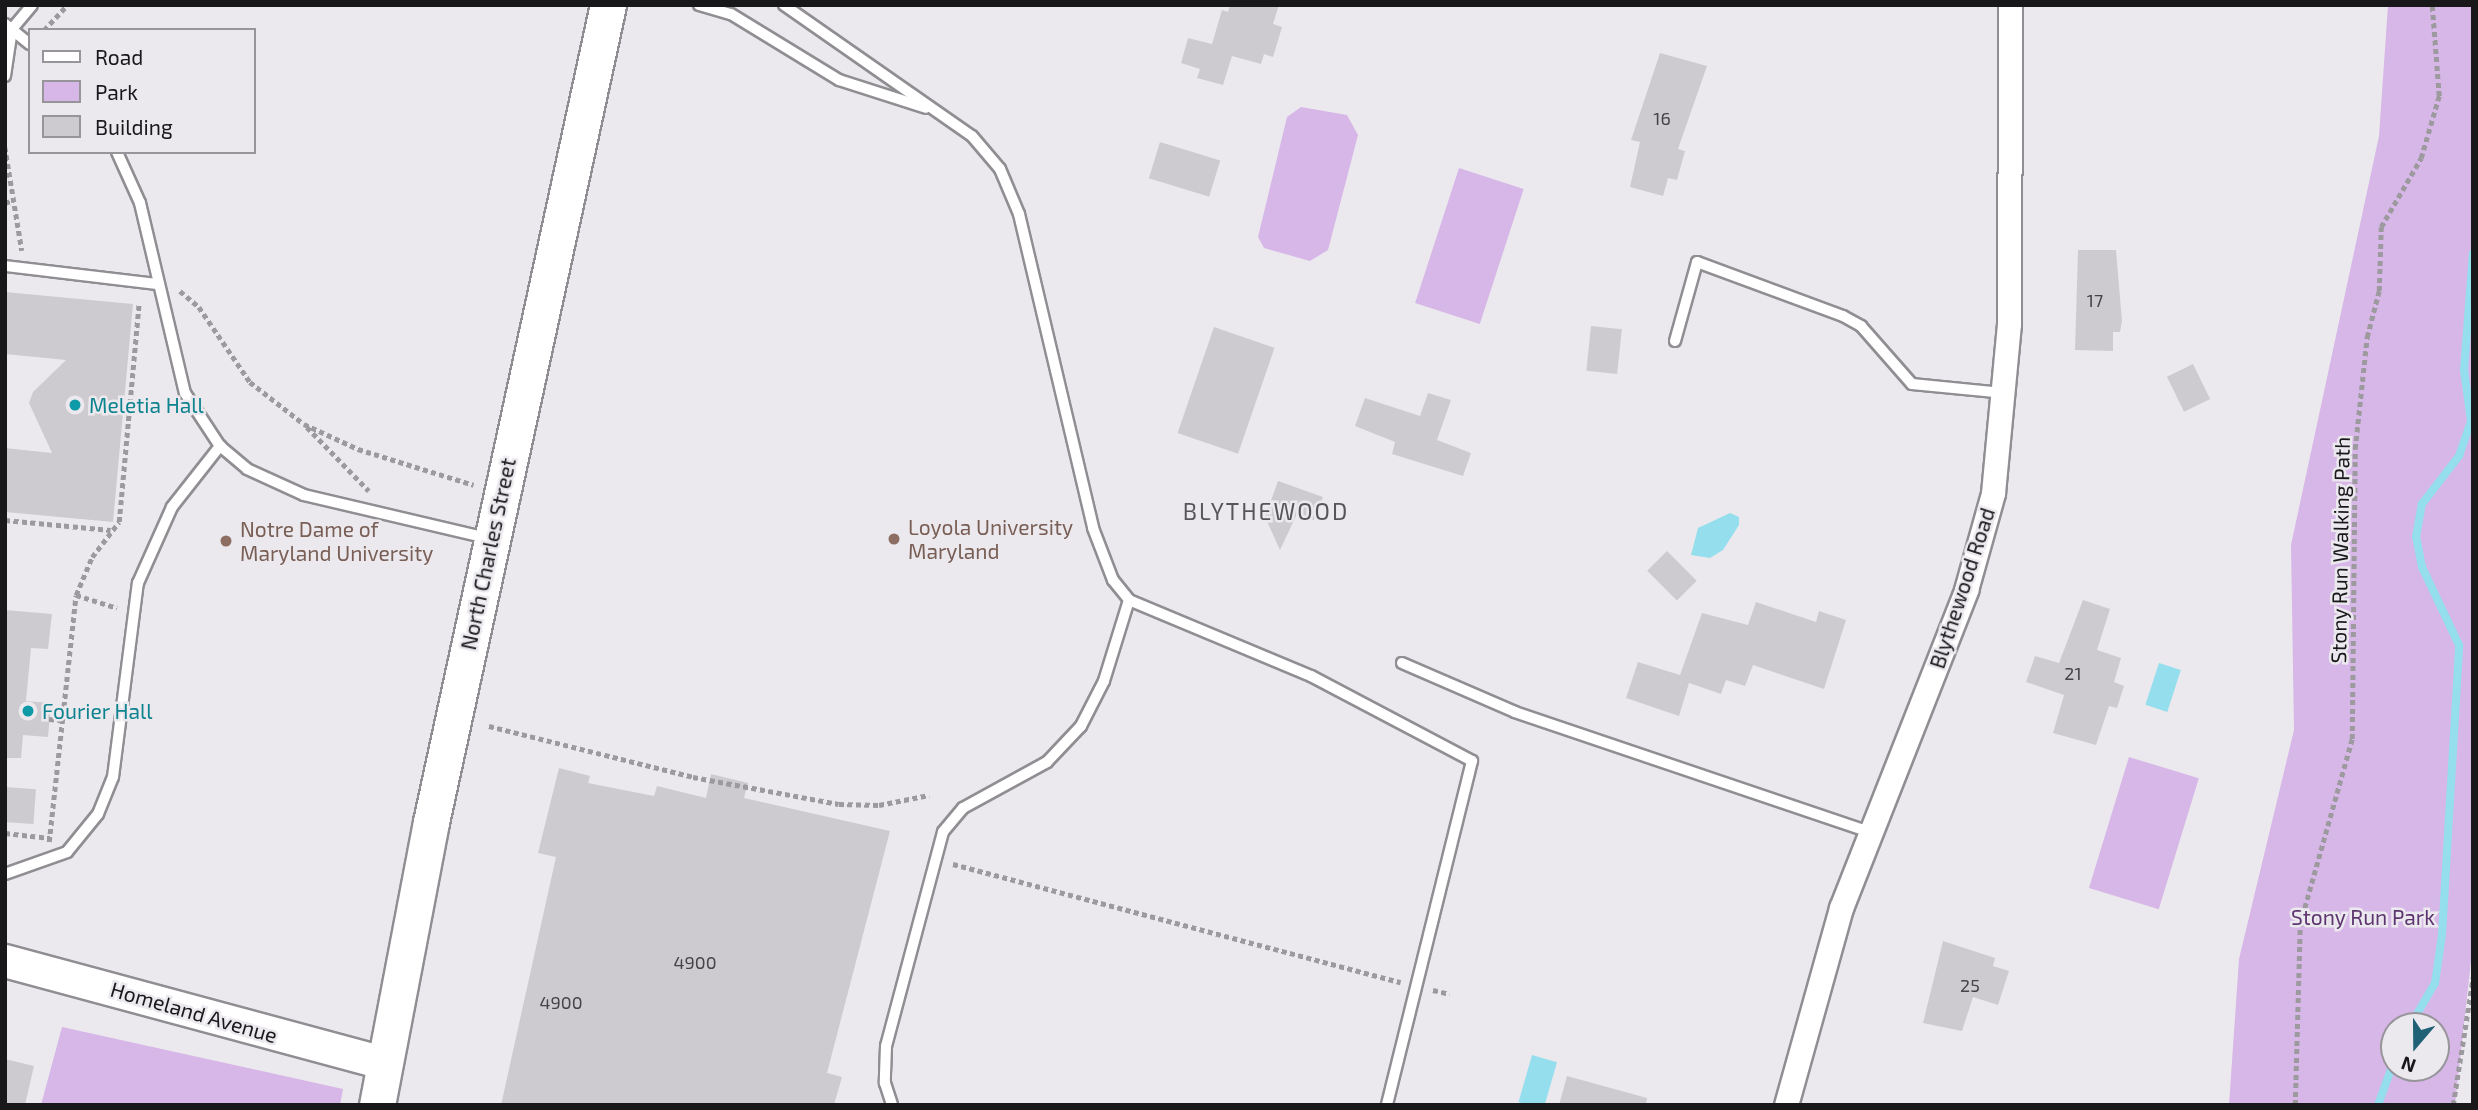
<!DOCTYPE html>
<html>
<head>
<meta charset="utf-8">
<style>
	body { margin:0 }
	#map { position:relative; width:2478px; height:1110px; overflow:hidden; background:#ece9ee; font-family:"Exo 2",sans-serif }
	div>[style] { position:absolute }
	[style*='--x'] { left:calc(var(--x)*1px); top:calc(var(--y)*1px); width:calc(var(--w)*1px); rotate:calc(var(--a)*1deg) }
	.green>* { inset:0; background:#d6b7e7; transform-origin:0 0 }
	.water>* { inset:0; background:#95deed; transform-origin:0 0 }
	.stream>* { height:8px; margin:-4px; padding:0 4px; transform-origin:4px; border-radius:4px; background:#95deed }
	.building>* { inset:0; background:#cecbd0; transform-origin:0 0 }
	.path>* { height:4.5px; margin-top:-2.25px; transform-origin:0; background:repeating-linear-gradient(90deg,#9c9a9e 0 5px,transparent 0 8.5px) }
	.roads { filter:drop-shadow(2px 0 #908e92) drop-shadow(-2px 0 #908e92) drop-shadow(0 2px #908e92) drop-shadow(0 -2px #908e92) }
	.lane>* { height:10px; margin:-5px; padding:0 5px; transform-origin:5px; border-radius:5px; background:#fff }
	.street>* { height:23px; margin:-11.5px; padding:0 11.5px; transform-origin:11.5px; border-radius:11.5px; background:#fff }
	.secondary>* { height:32px; margin:-16px; padding:0 16px; transform-origin:16px; border-radius:16px; background:#fff }
	.primary>* { height:35px; margin:-17.5px; padding:0 17.5px; transform-origin:17.5px; border-radius:17.5px; background:#fff }
	.dots>* { width:19px; height:19px; translate:-50% -50%; box-sizing:border-box; border:4px solid #ece9ee; border-radius:50% }
	span { translate:-50% -50%; white-space:nowrap; text-align:center; line-height:1.15; -webkit-text-stroke:5px #ece9ee; paint-order:stroke }
	.number-label { font-size:18px; color:#464447 }
	.number-label span { -webkit-text-stroke-width:0 }
	.culture-label { font-size:21px; color:#0d838f }
	.left { translate:0 -50%; text-align:left }
	.education-label { font-size:21px; color:#785e54 }
	.street-label { font-size:21px; color:#181719 }
	.park-label { font-size:21px; color:#5c346f }
	.neighbourhood-label { font-size:23px; color:#585559; letter-spacing:2px }
	.frame { position:absolute; inset:0; border:7px solid #181719; pointer-events:none }
	.legend { position:absolute; left:28px; top:28px; width:228px; height:126px; box-sizing:border-box; background:#ece9ee; border:2px solid #979599; margin:0; padding:9px 12px; list-style:none; font-size:21px; color:#181719 }
	.legend li { display:flex; align-items:center; gap:14px; height:35px }
	.legend b { width:35px; border:2px solid #979599 }
	.north { position:absolute; left:2380px; top:1012px; width:70px; height:70px; box-sizing:border-box; background:#ece9ee; border:2px solid #979599; border-radius:50%; rotate:200deg; font-size:19px; font-weight:700; line-height:28px; text-align:center; color:#181719 }
	.north::after { content:''; display:block; margin:auto; width:24px; height:32px; background:#206176; clip-path:polygon(50% 0,100% 100%,50% 72%,0 100%) }
</style>
</head>
<body>
<div id="map">
	<div class="green">
		<div style="clip-path:polygon(evenodd,2388px 5px,2473px 5px,2473px 943px,2455px 1105px,2229px 1105px,2239px 959px,2294px 730px,2291px 545px,2379px 136px,2388px 5px,2394px 1026px,2436px 1026px,2436px 1068px,2394px 1068px,2394px 1026px)"></div>
		<div style="clip-path:polygon(1301px 107px,1347px 115px,1358px 135px,1328px 250px,1310px 261px,1264px 248px,1258px 237px,1287px 117px)"></div>
		<div style="left:1459px;top:168px;width:68px;height:142px;rotate:18deg"></div>
		<div style="left:2129px;top:757px;width:73px;height:137px;rotate:17deg"></div>
		<div style="clip-path:polygon(62px 1027px,343px 1089px,340px 1105px,41px 1105px)"></div>
	</div>
	<div class="water">
		<div style="clip-path:polygon(1730px 513px,1739px 517px,1739px 525px,1723px 550px,1710px 558px,1691px 555px,1698px 528px)"></div>
		<div style="left:2159px;top:663px;width:23px;height:44px;rotate:18deg"></div>
		<div style="left:1532px;top:1055px;width:26px;height:49px;rotate:16deg"></div>
	</div>
	<div class="stream">
		<div style="--x:2410;--y:1026;--w:50;--a:-59.8"></div>
		<div style="--x:2435;--y:983;--w:49;--a:-81.7"></div>
		<div style="--x:2442;--y:935;--w:290;--a:-86.6"></div>
		<div style="--x:2459;--y:645;--w:86;--a:-115.4"></div>
		<div style="--x:2422;--y:567;--w:31;--a:-101"></div>
		<div style="--x:2416;--y:537;--w:34;--a:-80"></div>
		<div style="--x:2422;--y:504;--w:61;--a:-52.4"></div>
		<div style="--x:2459;--y:456;--w:37;--a:-71"></div>
		<div style="--x:2471;--y:421;--w:51;--a:-97.8"></div>
		<div style="--x:2464;--y:370;--w:117;--a:-85.6"></div>
		<div style="--x:2378;--y:1105;--w:47;--a:-70"></div>
	</div>
	<div class="building">
		<div style="clip-path:polygon(1230px 5px,1279px 5px,1273px 24px,1282px 27px,1273px 57px,1264px 54px,1261px 64px,1232px 56px,1223px 85px,1197px 78px,1200px 69px,1181px 63px,1188px 38px,1212px 44px,1222px 10px,1228px 12px)"></div>
		<div style="clip-path:polygon(1660px 53px,1707px 66px,1678px 149px,1685px 151px,1677px 180px,1668px 178px,1663px 196px,1630px 187px,1640px 142px,1631px 140px)"></div>
		<div style="left:1160px;top:142px;width:63px;height:38px;rotate:17deg"></div>
		<div style="clip-path:polygon(2078px 250px,2116px 250px,2122px 321px,2120px 332px,2113px 332px,2113px 351px,2075px 350px)"></div>
		<div style="clip-path:polygon(5px 292px,133px 304px,113px 522px,5px 512px,5px 448px,52px 453px,29px 403px,33px 392px,66px 360px,5px 354px)"></div>
		<div style="left:1591px;top:326px;width:31px;height:45px;rotate:6deg"></div>
		<div style="left:1214px;top:327px;width:64px;height:112px;rotate:19deg"></div>
		<div style="left:2193px;top:364px;width:39px;height:29px;rotate:64deg"></div>
		<div style="clip-path:polygon(1428px 393px,1451px 400px,1437px 440px,1471px 453px,1463px 476px,1392px 454px,1395px 442px,1355px 426px,1365px 398px,1420px 416px)"></div>
		<div style="clip-path:polygon(1278px 481px,1323px 497px,1314px 520px,1297px 514px,1280px 550px,1265px 517px)"></div>
		<div style="left:1667px;top:551px;width:42px;height:28px;rotate:45deg"></div>
		<div style="clip-path:polygon(2083px 600px,2110px 609px,2097px 650px,2121px 658px,2114px 682px,2124px 686px,2117px 708px,2109px 706px,2096px 745px,2053px 733px,2064px 695px,2026px 682px,2035px 656px,2059px 663px)"></div>
		<div style="clip-path:polygon(1756px 602px,1816px 622px,1819px 611px,1846px 620px,1824px 689px,1753px 665px,1745px 686px,1726px 680px,1721px 694px,1689px 683px,1679px 716px,1626px 698px,1638px 662px,1680px 675px,1702px 613px,1748px 625px)"></div>
		<div style="clip-path:polygon(5px 610px,52px 614px,48px 649px,31px 648px,26px 701px,51px 703px,48px 737px,23px 735px,21px 758px,5px 758px)"></div>
		<div style="clip-path:polygon(559px 768px,590px 776px,588px 783px,654px 796px,657px 786px,706px 798px,711px 774px,748px 783px,744px 798px,890px 831px,827px 1073px,842px 1077px,834px 1105px,501px 1105px,556px 857px,538px 853px)"></div>
		<div style="left:5px;top:787px;width:31px;height:35px;rotate:4deg"></div>
		<div style="clip-path:polygon(1943px 941px,1995px 958px,1993px 966px,2009px 971px,1998px 1005px,1973px 997px,1962px 1031px,1923px 1023px)"></div>
		<div style="clip-path:polygon(5px 1059px,34px 1066px,25px 1105px,5px 1105px)"></div>
		<div style="clip-path:polygon(1567px 1076px,1647px 1098px,1646px 1105px,1559px 1105px)"></div>
	</div>
	<div class="path">
		<div style="--x:44;--y:30;--w:34;--a:-47"></div>
		<div style="--x:5;--y:147;--w:105;--a:80.7"></div>
		<div style="--x:5;--y:203;--w:9;--a:-18"></div>
		<div style="--x:180;--y:291;--w:25;--a:40"></div>
		<div style="--x:199;--y:307;--w:91;--a:55.8"></div>
		<div style="--x:250;--y:382;--w:68;--a:37.9"></div>
		<div style="--x:304;--y:424;--w:60;--a:24.8"></div>
		<div style="--x:358;--y:449;--w:121;--a:17.2"></div>
		<div style="--x:307;--y:427;--w:89;--a:45.9"></div>
		<div style="--x:5;--y:520;--w:106;--a:5.4"></div>
		<div style="--x:76;--y:595;--w:43;--a:17.6"></div>
		<div style="--x:49;--y:719;--w:12;--a:5"></div>
		<div style="--x:489;--y:726;--w:210;--a:14"></div>
		<div style="--x:693;--y:777;--w:148;--a:10.5"></div>
		<div style="--x:839;--y:804;--w:40;--a:1.4"></div>
		<div style="--x:879;--y:805;--w:51;--a:-11.3"></div>
		<div style="--x:5;--y:833;--w:45;--a:6.3"></div>
		<div style="--x:49;--y:842;--w:248;--a:-83.8"></div>
		<div style="--x:76;--y:595;--w:41;--a:-67.2"></div>
		<div style="--x:92;--y:557;--w:44;--a:-52.4"></div>
		<div style="--x:119;--y:522;--w:219;--a:-84.8"></div>
		<div style="--x:953;--y:864;--w:463;--a:14.8"></div>
		<div style="--x:1433;--y:990;--w:17;--a:13"></div>
		<div style="--x:2295;--y:1105;--w:181;--a:-88.4"></div>
		<div style="--x:2300;--y:924;--w:192;--a:-74.3"></div>
		<div style="--x:2352;--y:739;--w:290;--a:-89.4"></div>
		<div style="--x:2355;--y:449;--w:113;--a:-83.9"></div>
		<div style="--x:2367;--y:337;--w:48;--a:-75.4"></div>
		<div style="--x:2379;--y:291;--w:64;--a:-88.2"></div>
		<div style="--x:2381;--y:227;--w:80;--a:-59.9"></div>
		<div style="--x:2421;--y:158;--w:65;--a:-73.8"></div>
		<div style="--x:2439;--y:96;--w:91;--a:-94.4"></div>
		<div style="--x:2453;--y:1105;--w:130;--a:-81.1"></div>
	</div>
	<div class="roads">
		<div class="lane">
			<div style="--x:699;--y:5;--w:33;--a:16"></div>
			<div style="--x:731;--y:14;--w:127;--a:31.4"></div>
			<div style="--x:839;--y:80;--w:91;--a:17.8"></div>
			<div style="--x:784;--y:5;--w:229;--a:34.9"></div>
			<div style="--x:972;--y:136;--w:43;--a:49.7"></div>
			<div style="--x:1000;--y:169;--w:49;--a:67.1"></div>
			<div style="--x:1019;--y:214;--w:323;--a:76.7"></div>
			<div style="--x:1093;--y:528;--w:56;--a:69"></div>
			<div style="--x:1113;--y:580;--w:26;--a:51"></div>
			<div style="--x:1129;--y:600;--w:85;--a:107.2"></div>
			<div style="--x:1104;--y:681;--w:51;--a:117.1"></div>
			<div style="--x:1081;--y:726;--w:50;--a:133.4"></div>
			<div style="--x:1047;--y:762;--w:96;--a:151.3"></div>
			<div style="--x:963;--y:808;--w:31;--a:130"></div>
			<div style="--x:943;--y:832;--w:221;--a:104.9"></div>
			<div style="--x:886;--y:1046;--w:37;--a:92"></div>
			<div style="--x:885;--y:1083;--w:23;--a:72"></div>
			<div style="--x:5;--y:24;--w:32;--a:39"></div>
			<div style="--x:5;--y:76;--w:48;--a:-81.5"></div>
			<div style="--x:12;--y:29;--w:31;--a:-50"></div>
			<div style="--x:117;--y:152;--w:56;--a:65.7"></div>
			<div style="--x:140;--y:203;--w:195;--a:76.7"></div>
			<div style="--x:185;--y:393;--w:64;--a:56.6"></div>
			<div style="--x:220;--y:446;--w:35;--a:40"></div>
			<div style="--x:247;--y:469;--w:63;--a:24.5"></div>
			<div style="--x:304;--y:495;--w:189;--a:13.2"></div>
			<div style="--x:5;--y:266;--w:152;--a:6.8"></div>
			<div style="--x:1675;--y:341;--w:82;--a:-74.4"></div>
			<div style="--x:1697;--y:262;--w:156;--a:20.3"></div>
			<div style="--x:1843;--y:316;--w:21;--a:29"></div>
			<div style="--x:1861;--y:326;--w:77;--a:48.7"></div>
			<div style="--x:1912;--y:384;--w:91;--a:5.6"></div>
			<div style="--x:1129;--y:600;--w:197;--a:22.7"></div>
			<div style="--x:1311;--y:676;--w:182;--a:27.8"></div>
			<div style="--x:1472;--y:761;--w:354;--a:103.9"></div>
			<div style="--x:1402;--y:663;--w:123;--a:23.4"></div>
			<div style="--x:1515;--y:712;--w:374;--a:18.7"></div>
			<div style="--x:5;--y:874;--w:66;--a:-19.5"></div>
			<div style="--x:67;--y:852;--w:49;--a:-50.8"></div>
			<div style="--x:98;--y:814;--w:40;--a:-68"></div>
			<div style="--x:113;--y:777;--w:196;--a:-82.7"></div>
			<div style="--x:138;--y:583;--w:83;--a:-65.9"></div>
			<div style="--x:172;--y:507;--w:78;--a:-51.8"></div>
		</div>
		<div class="street">
			<div style="--x:1786;--y:1105;--w:205;--a:-74.4"></div>
			<div style="--x:1841;--y:908;--w:342;--a:-68.5"></div>
			<div style="--x:1966;--y:590;--w:101;--a:-74.4"></div>
			<div style="--x:1993;--y:493;--w:171;--a:-84.6"></div>
			<div style="--x:2009;--y:323;--w:318;--a:-89.8"></div>
		</div>
		<div class="secondary">
			<div style="--x:5;--y:961;--w:392;--a:15.1"></div>
		</div>
		<div class="primary">
			<div style="--x:377;--y:1105;--w:288;--a:-79.2"></div>
			<div style="--x:431;--y:822;--w:836;--a:-77.78"></div>
		</div>
	</div>
	<div class="dots">
		<div style="left:75px;top:405px;background:#0f9aa8"></div>
		<div style="left:894px;top:539px;background:#8d6e63"></div>
		<div style="left:226px;top:541px;background:#8d6e63"></div>
		<div style="left:28px;top:711px;background:#0f9aa8"></div>
	</div>
	<div class="number-label">
		<span style="left:1662px;top:118px">16</span>
		<span style="left:2095px;top:300px">17</span>
		<span style="left:2073px;top:673px">21</span>
		<span style="left:695px;top:962px">4900</span>
		<span style="left:1970px;top:985px">25</span>
		<span style="left:561px;top:1002px">4900</span>
	</div>
	<div class="culture-label">
		<span class="left" style="left:89px;top:405px">Meletia Hall</span>
		<span class="left" style="left:42px;top:711px">Fourier Hall</span>
	</div>
	<div class="education-label">
		<span class="left" style="left:908px;top:539px">Loyola University<br>Maryland</span>
		<span class="left" style="left:240px;top:541px">Notre Dame of<br>Maryland University</span>
	</div>
	<div class="street-label">
		<span style="left:2340px;top:550px;rotate:-89deg">Stony Run Walking Path</span>
		<span style="left:488px;top:554px;rotate:-78deg">North Charles Street</span>
		<span style="left:1962px;top:588px;rotate:-72deg">Blythewood Road</span>
		<span style="left:194px;top:1012px;rotate:16deg">Homeland Avenue</span>
	</div>
	<div class="park-label">
		<span style="left:2363px;top:917px">Stony Run Park</span>
	</div>
	<div class="neighbourhood-label">
		<span style="left:1266px;top:511px">BLYTHEWOOD</span>
	</div>
	<div class="frame"></div>
	<ul class="legend">
	<li><b style="height:9px;background:#fff"></b>Road</li>
	<li><b style="height:19px;background:#d6b7e7"></b>Park</li>
	<li><b style="height:19px;background:#cecbd0"></b>Building</li>
	</ul>
	<div class="north">N</div>
</div>
</body>
</html>
